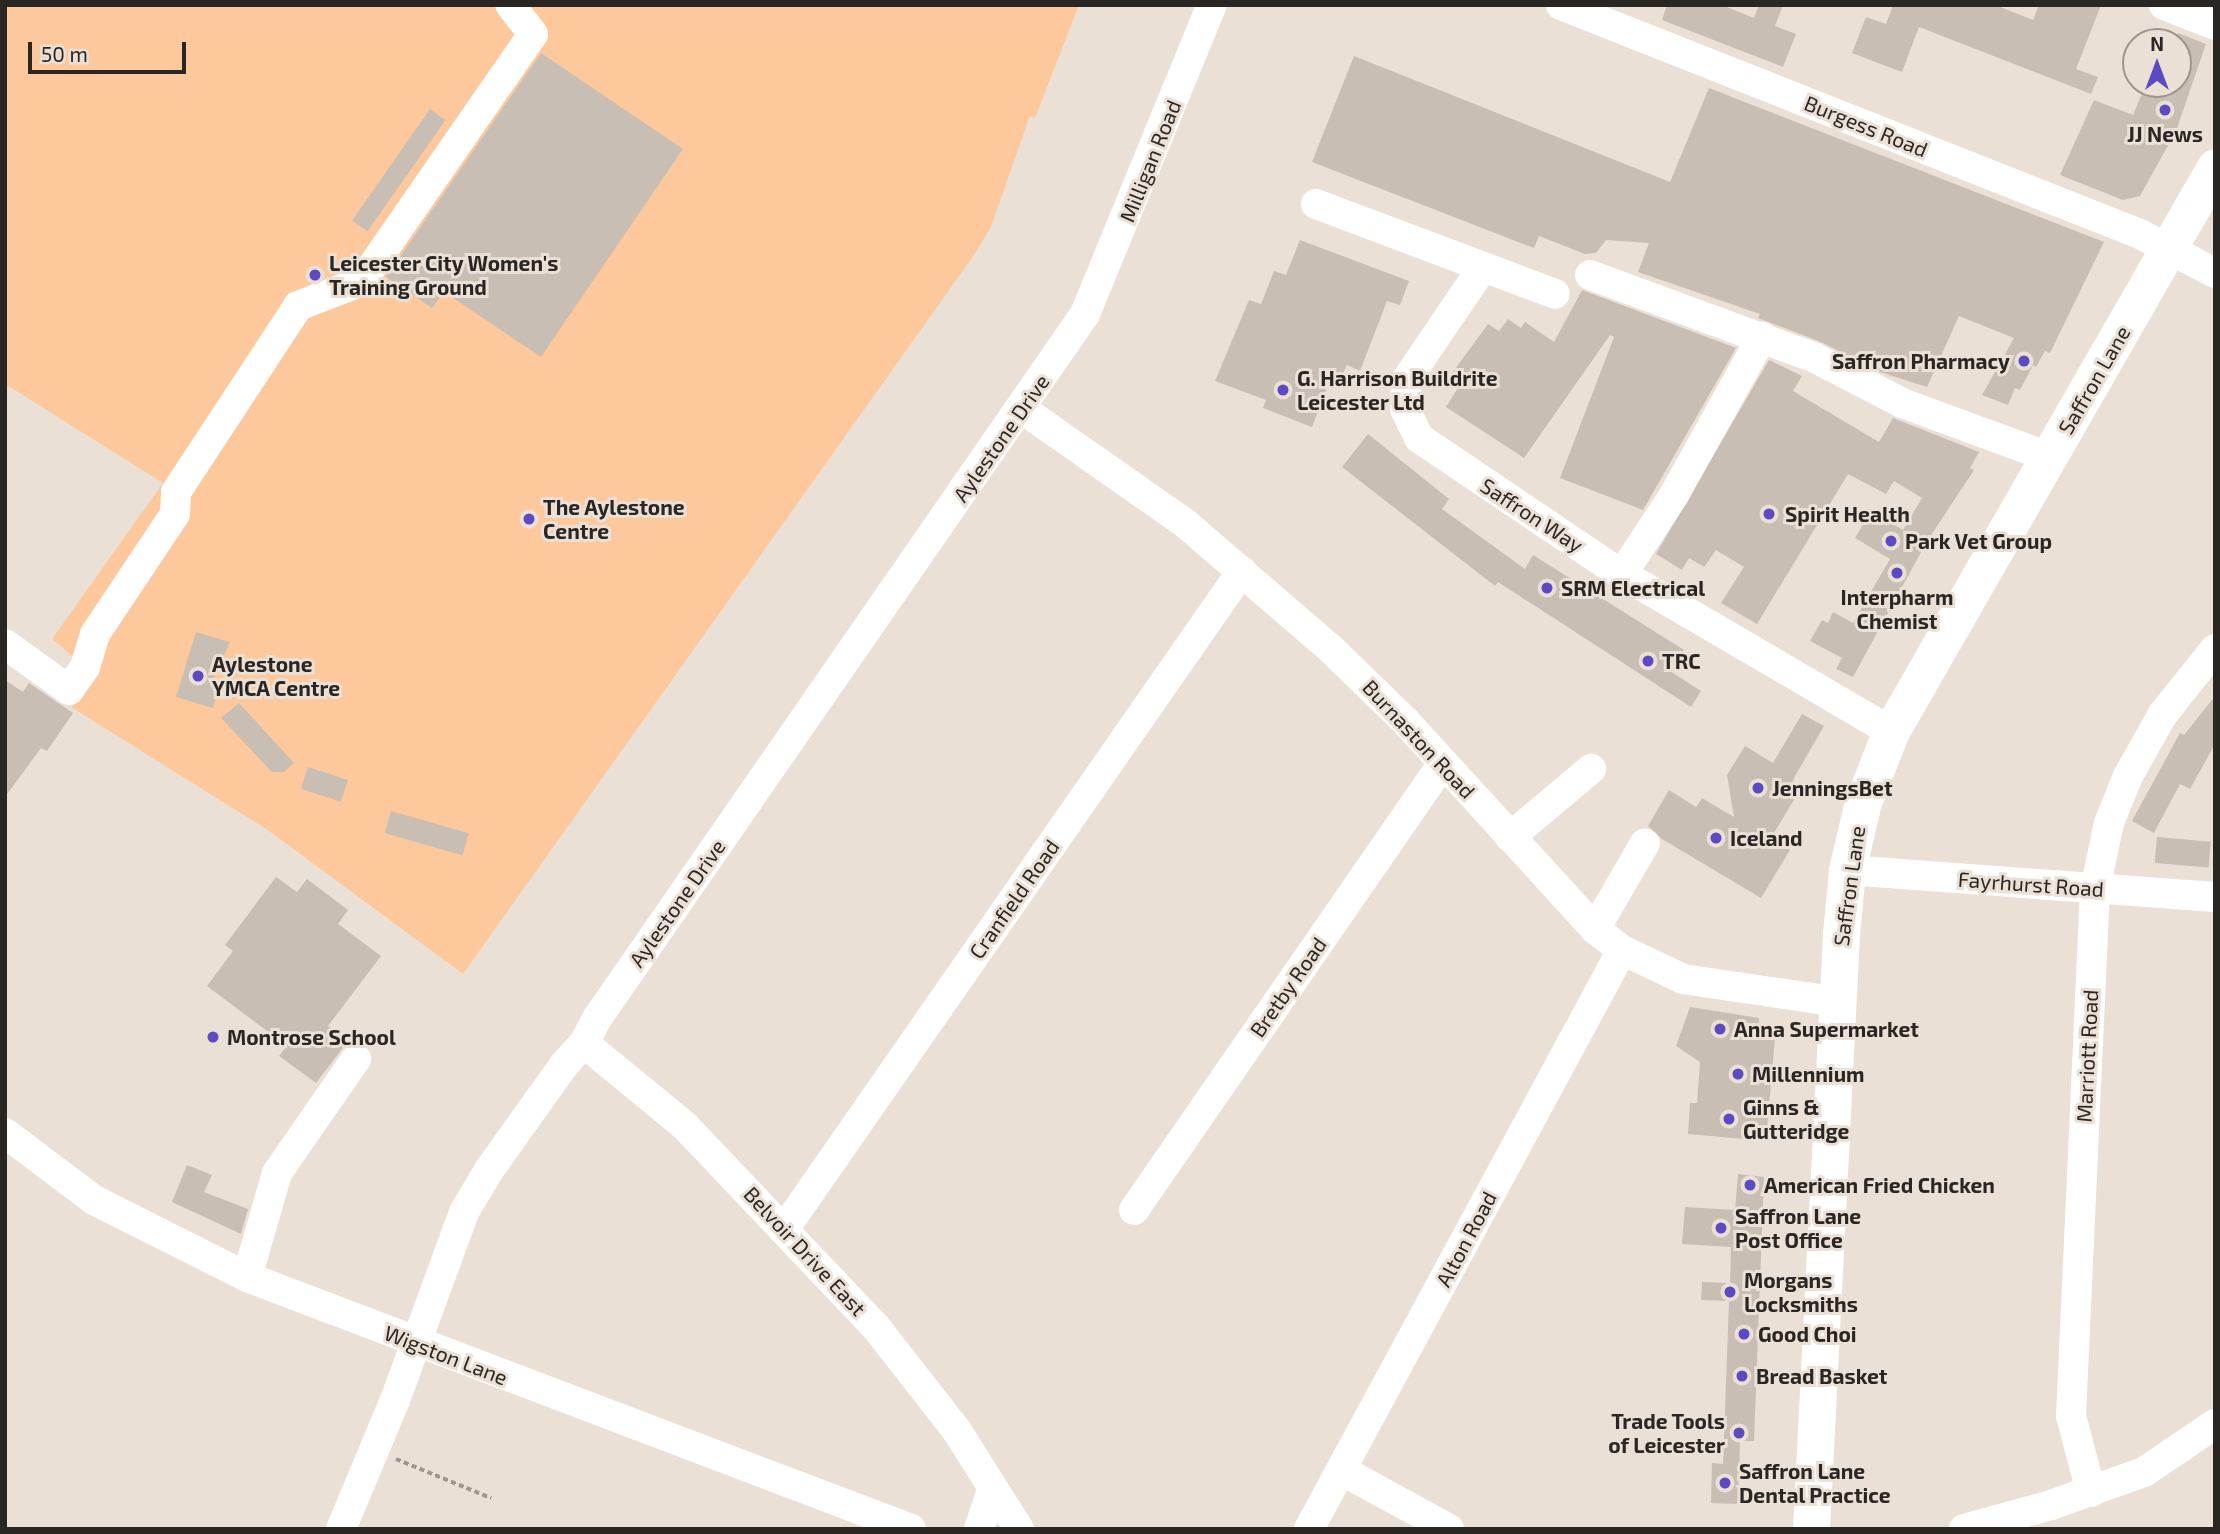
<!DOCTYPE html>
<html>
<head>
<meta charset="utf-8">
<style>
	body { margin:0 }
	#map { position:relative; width:2220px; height:1534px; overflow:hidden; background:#ebe0d6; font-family:"Exo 2",sans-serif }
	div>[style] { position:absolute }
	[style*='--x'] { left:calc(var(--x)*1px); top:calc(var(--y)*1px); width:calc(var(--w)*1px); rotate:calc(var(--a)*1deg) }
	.green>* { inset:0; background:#fdc99c }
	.building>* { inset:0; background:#c9beb4; transform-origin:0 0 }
	.path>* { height:3.5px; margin-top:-1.75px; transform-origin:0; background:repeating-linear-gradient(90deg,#9e968e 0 5px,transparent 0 8.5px) }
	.minor>* { height:30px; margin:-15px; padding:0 15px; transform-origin:15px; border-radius:15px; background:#fff }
	.major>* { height:37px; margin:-18.5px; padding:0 18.5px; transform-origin:18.5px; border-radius:18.5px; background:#fff }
	.dots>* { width:19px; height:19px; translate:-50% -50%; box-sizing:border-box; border:4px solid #ebe0d6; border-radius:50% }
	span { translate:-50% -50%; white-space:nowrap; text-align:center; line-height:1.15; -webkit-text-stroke:6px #ebe0d6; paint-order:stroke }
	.street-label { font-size:21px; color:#2a2623 }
	.poi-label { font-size:21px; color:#2a2623; font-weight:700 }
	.left { translate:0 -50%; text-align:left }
	.right { translate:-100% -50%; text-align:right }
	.frame { position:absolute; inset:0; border:7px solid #2a2623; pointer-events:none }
	.north { position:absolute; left:2122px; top:28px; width:70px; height:70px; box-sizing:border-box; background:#ebe0d6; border:2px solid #9e968e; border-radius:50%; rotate:0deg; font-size:19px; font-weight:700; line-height:28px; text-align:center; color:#2a2623 }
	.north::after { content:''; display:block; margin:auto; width:24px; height:32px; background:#5c4ac2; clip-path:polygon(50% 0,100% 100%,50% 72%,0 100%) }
	.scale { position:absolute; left:28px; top:42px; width:158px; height:32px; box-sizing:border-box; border:4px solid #2a2623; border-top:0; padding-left:9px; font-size:21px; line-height:24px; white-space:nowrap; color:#2a2623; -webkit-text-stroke:5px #ebe0d6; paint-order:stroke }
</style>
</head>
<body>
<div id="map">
	<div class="green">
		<div style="clip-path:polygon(5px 5px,1079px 5px,1035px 118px,1030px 116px,990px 229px,974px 255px,463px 974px,269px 831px,71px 707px,96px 676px,52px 639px,163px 483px,5px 384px)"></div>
	</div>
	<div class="building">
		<div style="clip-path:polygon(1667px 5px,1722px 5px,1754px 18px,1759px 5px,1783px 5px,1775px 26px,1796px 34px,1783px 67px,1662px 20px)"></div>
		<div style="clip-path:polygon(1893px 5px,1995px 5px,2033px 20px,2039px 5px,2101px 5px,2076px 69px,2098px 77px,2091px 94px,1919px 27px,1902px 72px,1852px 53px,1866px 17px,1886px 24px)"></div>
		<div style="clip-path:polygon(2178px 33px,2206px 44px,2176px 131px,2140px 196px,2123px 200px,2060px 175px,2094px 100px,2133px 115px,2146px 84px,2178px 84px)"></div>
		<div style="clip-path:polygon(541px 53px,683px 149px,541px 357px,444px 292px,432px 308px,386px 277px)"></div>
		<div style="clip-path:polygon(1354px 56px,1670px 182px,1709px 88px,2104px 242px,2050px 353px,2045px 351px,2036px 367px,2033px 365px,2020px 390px,2015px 388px,2008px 405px,1982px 395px,2014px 338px,1959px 316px,1927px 387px,1880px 372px,1821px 342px,1758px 318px,1760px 314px,1638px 272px,1649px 243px,1606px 240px,1596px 253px,1585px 254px,1539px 236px,1534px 248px,1312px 162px)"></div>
		<div style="left:430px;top:109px;width:19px;height:136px;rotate:35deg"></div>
		<div style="clip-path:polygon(1300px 240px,1409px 281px,1400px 305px,1387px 301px,1360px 371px,1347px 365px,1341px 378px,1332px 374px,1312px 427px,1263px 408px,1266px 400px,1215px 381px,1249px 300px,1261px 304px,1274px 271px,1286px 275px)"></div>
		<div style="clip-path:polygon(1582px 290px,1736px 348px,1643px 510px,1560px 478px,1614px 337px,1610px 335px,1524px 458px,1446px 407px,1458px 388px,1447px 380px,1488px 324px,1499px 331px,1508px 319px,1521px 328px,1525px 322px,1554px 342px)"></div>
		<div style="clip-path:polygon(1769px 360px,1802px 376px,1793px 391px,1879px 442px,1893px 418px,1979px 452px,1970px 468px,1974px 470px,1926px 543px,1853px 677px,1836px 669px,1842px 658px,1810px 641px,1822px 620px,1828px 623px,1833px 612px,1853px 623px,1890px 559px,1855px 538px,1871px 511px,1903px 530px,1922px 498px,1894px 481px,1886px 494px,1848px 474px,1757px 624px,1721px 603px,1744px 567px,1716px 550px,1704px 567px,1689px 558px,1682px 570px,1656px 554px)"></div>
		<div style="clip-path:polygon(1368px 434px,1449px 499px,1442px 509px,1525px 569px,1533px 555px,1684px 650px,1670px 671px,1701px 691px,1691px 707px,1498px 582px,1495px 586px,1342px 467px)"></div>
		<div style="clip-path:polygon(196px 632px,230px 642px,210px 686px,219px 689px,213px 708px,176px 697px)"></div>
		<div style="clip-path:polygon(5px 680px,23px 692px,29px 683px,73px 713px,47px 751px,41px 748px,5px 797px)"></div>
		<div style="clip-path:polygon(2215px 696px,2215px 744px,2190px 789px,2180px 784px,2154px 833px,2132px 821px,2180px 733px,2184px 735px)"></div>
		<div style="clip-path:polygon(239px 703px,294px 763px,284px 772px,272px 772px,221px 718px)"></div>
		<div style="clip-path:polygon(1802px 714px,1824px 726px,1795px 776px,1788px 794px,1795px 798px,1771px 838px,1790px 850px,1761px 898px,1662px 839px,1648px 826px,1669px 790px,1696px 807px,1702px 798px,1734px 817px,1727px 775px,1745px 746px,1773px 763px)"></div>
		<div style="left:308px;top:767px;width:42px;height:23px;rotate:18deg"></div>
		<div style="left:391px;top:811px;width:81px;height:23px;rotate:16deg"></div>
		<div style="left:2157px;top:837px;width:54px;height:26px;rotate:5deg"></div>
		<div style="clip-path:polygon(276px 877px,297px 892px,307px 879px,348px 910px,338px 924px,381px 956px,328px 1026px,348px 1041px,316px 1083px,279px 1056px,287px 1046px,207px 986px,233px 951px,225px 945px)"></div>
		<div style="clip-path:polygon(1690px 1007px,1759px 1018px,1758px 1036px,1775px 1038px,1766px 1141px,1688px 1134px,1690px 1103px,1697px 1103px,1700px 1062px,1676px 1046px)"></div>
		<div style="clip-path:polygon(187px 1165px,212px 1175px,204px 1192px,248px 1209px,241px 1234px,172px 1202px)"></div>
		<div style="clip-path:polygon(1738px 1174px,1764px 1177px,1754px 1441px,1740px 1441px,1738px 1504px,1711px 1503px,1712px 1463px,1723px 1464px,1729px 1301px,1701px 1300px,1702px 1282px,1730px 1283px,1731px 1247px,1682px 1244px,1685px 1207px,1735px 1210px)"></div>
	</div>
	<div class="path">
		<div style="--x:396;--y:1459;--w:103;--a:22.3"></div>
	</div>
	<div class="minor">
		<div style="--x:1561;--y:5;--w:623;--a:21.58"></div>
		<div style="--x:2140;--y:234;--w:85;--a:27.5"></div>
		<div style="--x:2164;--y:5;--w:55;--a:21.4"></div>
		<div style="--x:1316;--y:204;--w:255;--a:20.6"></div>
		<div style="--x:1483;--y:267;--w:135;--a:124.2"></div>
		<div style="--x:1407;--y:379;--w:30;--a:94"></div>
		<div style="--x:1405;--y:409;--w:32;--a:64"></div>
		<div style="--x:1419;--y:438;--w:236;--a:34"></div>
		<div style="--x:1615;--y:570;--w:320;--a:30.3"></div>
		<div style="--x:1590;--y:275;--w:240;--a:20.2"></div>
		<div style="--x:1815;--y:358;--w:98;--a:27.3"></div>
		<div style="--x:1902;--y:403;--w:157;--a:20.2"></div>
		<div style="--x:1022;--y:409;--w:200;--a:35"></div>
		<div style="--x:1186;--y:524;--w:194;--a:40.8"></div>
		<div style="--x:1333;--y:651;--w:103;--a:44.2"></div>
		<div style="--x:1407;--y:723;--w:279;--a:47.6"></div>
		<div style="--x:1595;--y:929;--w:34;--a:38"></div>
		<div style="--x:1622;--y:950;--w:68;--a:25.4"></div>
		<div style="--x:1683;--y:979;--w:157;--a:8.4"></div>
		<div style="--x:1622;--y:574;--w:95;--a:-56.6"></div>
		<div style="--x:1674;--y:495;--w:181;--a:-60.9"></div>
		<div style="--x:5;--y:644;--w:79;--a:35.7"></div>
		<div style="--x:69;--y:690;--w:28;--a:-55"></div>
		<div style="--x:85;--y:667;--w:34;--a:-73"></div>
		<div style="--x:95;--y:634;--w:144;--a:-56.3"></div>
		<div style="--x:175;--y:514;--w:22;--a:-87"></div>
		<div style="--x:176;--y:492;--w:222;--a:-56.7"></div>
		<div style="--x:298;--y:306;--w:69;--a:-21.3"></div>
		<div style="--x:362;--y:281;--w:300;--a:-55.3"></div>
		<div style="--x:533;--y:34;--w:37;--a:-128"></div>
		<div style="--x:1510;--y:837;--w:106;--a:-40"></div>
		<div style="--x:1847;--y:870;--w:369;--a:4.2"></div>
		<div style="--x:1595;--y:929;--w:99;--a:-59.8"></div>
		<div style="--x:584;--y:1043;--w:129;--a:39.4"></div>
		<div style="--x:684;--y:1125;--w:277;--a:46.5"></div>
		<div style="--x:875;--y:1326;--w:133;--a:52"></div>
		<div style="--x:957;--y:1431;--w:116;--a:57.7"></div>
		<div style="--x:5;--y:1133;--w:111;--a:37"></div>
		<div style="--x:94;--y:1200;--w:171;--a:26.7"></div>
		<div style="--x:247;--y:1277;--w:710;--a:20.78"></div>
		<div style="--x:1134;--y:1210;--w:543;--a:-55.34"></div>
		<div style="--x:785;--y:1228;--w:800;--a:-55.18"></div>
		<div style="--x:247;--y:1277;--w:108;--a:-73.9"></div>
		<div style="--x:277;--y:1173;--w:139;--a:-55.3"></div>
		<div style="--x:1341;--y:1470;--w:123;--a:28.6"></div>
		<div style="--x:2091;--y:1492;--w:79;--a:-104.7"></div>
		<div style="--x:2071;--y:1416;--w:528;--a:-87.39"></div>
		<div style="--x:2095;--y:889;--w:67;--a:-78"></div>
		<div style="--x:2109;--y:823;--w:51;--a:-68"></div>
		<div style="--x:2128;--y:776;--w:71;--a:-60.6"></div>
		<div style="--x:2163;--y:714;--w:83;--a:-51.3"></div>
		<div style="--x:341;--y:1529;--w:140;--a:-67.3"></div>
		<div style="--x:395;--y:1400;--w:200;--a:-69.8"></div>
		<div style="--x:464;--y:1212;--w:49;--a:-59.2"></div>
		<div style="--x:489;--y:1170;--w:129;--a:-54.5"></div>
		<div style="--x:564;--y:1065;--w:30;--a:-48"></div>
		<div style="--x:584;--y:1043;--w:30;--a:-62"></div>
		<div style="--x:598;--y:1017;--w:855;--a:-55.29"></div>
		<div style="--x:1085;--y:314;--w:334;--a:-67.7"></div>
		<div style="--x:979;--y:1529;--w:41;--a:-71.6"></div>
		<div style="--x:1309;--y:1529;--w:658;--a:-61.6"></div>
		<div style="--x:1964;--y:1529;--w:90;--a:-15.4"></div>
		<div style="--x:2051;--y:1505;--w:99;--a:-19.5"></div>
		<div style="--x:2144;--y:1472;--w:86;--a:-34.1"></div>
	</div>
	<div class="major">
		<div style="--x:1811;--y:1529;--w:596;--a:-87.11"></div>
		<div style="--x:1841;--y:934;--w:64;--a:-84.6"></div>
		<div style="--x:1847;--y:870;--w:70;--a:-76.8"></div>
		<div style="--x:1863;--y:802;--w:76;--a:-68.5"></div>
		<div style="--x:1891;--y:731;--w:650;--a:-60.12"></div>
	</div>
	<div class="dots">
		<div style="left:2165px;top:110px;background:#5c4ac2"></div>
		<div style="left:315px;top:275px;background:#5c4ac2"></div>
		<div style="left:2024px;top:361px;background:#5c4ac2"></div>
		<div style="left:1283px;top:390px;background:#5c4ac2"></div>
		<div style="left:1769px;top:514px;background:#5c4ac2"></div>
		<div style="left:529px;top:519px;background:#5c4ac2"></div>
		<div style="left:1891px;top:541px;background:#5c4ac2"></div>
		<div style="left:1897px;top:573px;background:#5c4ac2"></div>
		<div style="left:1547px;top:588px;background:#5c4ac2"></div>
		<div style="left:1648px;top:661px;background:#5c4ac2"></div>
		<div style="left:198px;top:676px;background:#5c4ac2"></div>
		<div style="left:1758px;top:788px;background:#5c4ac2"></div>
		<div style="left:1716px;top:838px;background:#5c4ac2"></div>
		<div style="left:1720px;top:1029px;background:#5c4ac2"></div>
		<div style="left:213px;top:1037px;background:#5c4ac2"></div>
		<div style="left:1738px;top:1074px;background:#5c4ac2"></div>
		<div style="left:1729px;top:1119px;background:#5c4ac2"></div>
		<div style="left:1750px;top:1185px;background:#5c4ac2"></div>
		<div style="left:1721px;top:1228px;background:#5c4ac2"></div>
		<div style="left:1730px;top:1292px;background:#5c4ac2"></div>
		<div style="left:1744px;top:1334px;background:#5c4ac2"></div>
		<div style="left:1742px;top:1376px;background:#5c4ac2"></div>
		<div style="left:1739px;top:1433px;background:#5c4ac2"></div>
		<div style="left:1725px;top:1483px;background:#5c4ac2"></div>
	</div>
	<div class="street-label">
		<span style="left:1866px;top:126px;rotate:22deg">Burgess Road</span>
		<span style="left:1150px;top:161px;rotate:-68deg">Milligan Road</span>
		<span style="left:2094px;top:380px;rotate:-60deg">Saffron Lane</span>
		<span style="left:1001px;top:438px;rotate:-55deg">Aylestone Drive</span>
		<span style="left:1532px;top:515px;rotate:33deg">Saffron Way</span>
		<span style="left:1419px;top:739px;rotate:47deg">Burnaston Road</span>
		<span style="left:2031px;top:884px;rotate:4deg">Fayrhurst Road</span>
		<span style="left:1849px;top:886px;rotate:-82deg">Saffron Lane</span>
		<span style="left:1014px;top:899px;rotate:-55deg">Cranfield Road</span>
		<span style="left:677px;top:903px;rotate:-55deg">Aylestone Drive</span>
		<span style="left:1288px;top:987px;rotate:-55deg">Bretby Road</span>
		<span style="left:2087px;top:1056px;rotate:-87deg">Marriott Road</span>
		<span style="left:1466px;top:1239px;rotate:-62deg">Alton Road</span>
		<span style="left:805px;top:1251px;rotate:47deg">Belvoir Drive East</span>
		<span style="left:446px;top:1355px;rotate:21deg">Wigston Lane</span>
	</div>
	<div class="poi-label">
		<span style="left:2165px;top:134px">JJ News</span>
		<span class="left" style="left:329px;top:275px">Leicester City Women's<br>Training Ground</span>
		<span class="right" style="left:2010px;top:361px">Saffron Pharmacy</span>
		<span class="left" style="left:1297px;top:390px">G. Harrison Buildrite<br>Leicester Ltd</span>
		<span class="left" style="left:543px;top:519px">The Aylestone<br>Centre</span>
		<span class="left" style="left:1785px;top:514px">Spirit Health</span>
		<span class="left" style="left:1905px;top:541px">Park Vet Group</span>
		<span class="left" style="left:1561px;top:588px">SRM Electrical</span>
		<span style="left:1897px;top:609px">Interpharm<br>Chemist</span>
		<span class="left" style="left:1662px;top:661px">TRC</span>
		<span class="left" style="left:212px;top:676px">Aylestone<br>YMCA Centre</span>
		<span class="left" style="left:1772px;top:788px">JenningsBet</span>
		<span class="left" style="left:1730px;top:838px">Iceland</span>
		<span class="left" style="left:1734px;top:1029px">Anna Supermarket</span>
		<span class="left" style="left:227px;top:1037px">Montrose School</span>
		<span class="left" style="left:1752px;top:1074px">Millennium</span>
		<span class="left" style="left:1743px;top:1119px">Ginns &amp;<br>Gutteridge</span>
		<span class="left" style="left:1764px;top:1185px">American Fried Chicken</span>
		<span class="left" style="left:1735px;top:1228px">Saffron Lane<br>Post Office</span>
		<span class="left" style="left:1744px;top:1292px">Morgans<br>Locksmiths</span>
		<span class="left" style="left:1758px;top:1334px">Good Choi</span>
		<span class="left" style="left:1756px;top:1376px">Bread Basket</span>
		<span class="right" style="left:1725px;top:1433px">Trade Tools<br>of Leicester</span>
		<span class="left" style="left:1739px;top:1483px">Saffron Lane<br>Dental Practice</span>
	</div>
	<div class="frame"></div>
	<div class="north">N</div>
	<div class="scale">50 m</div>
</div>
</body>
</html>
